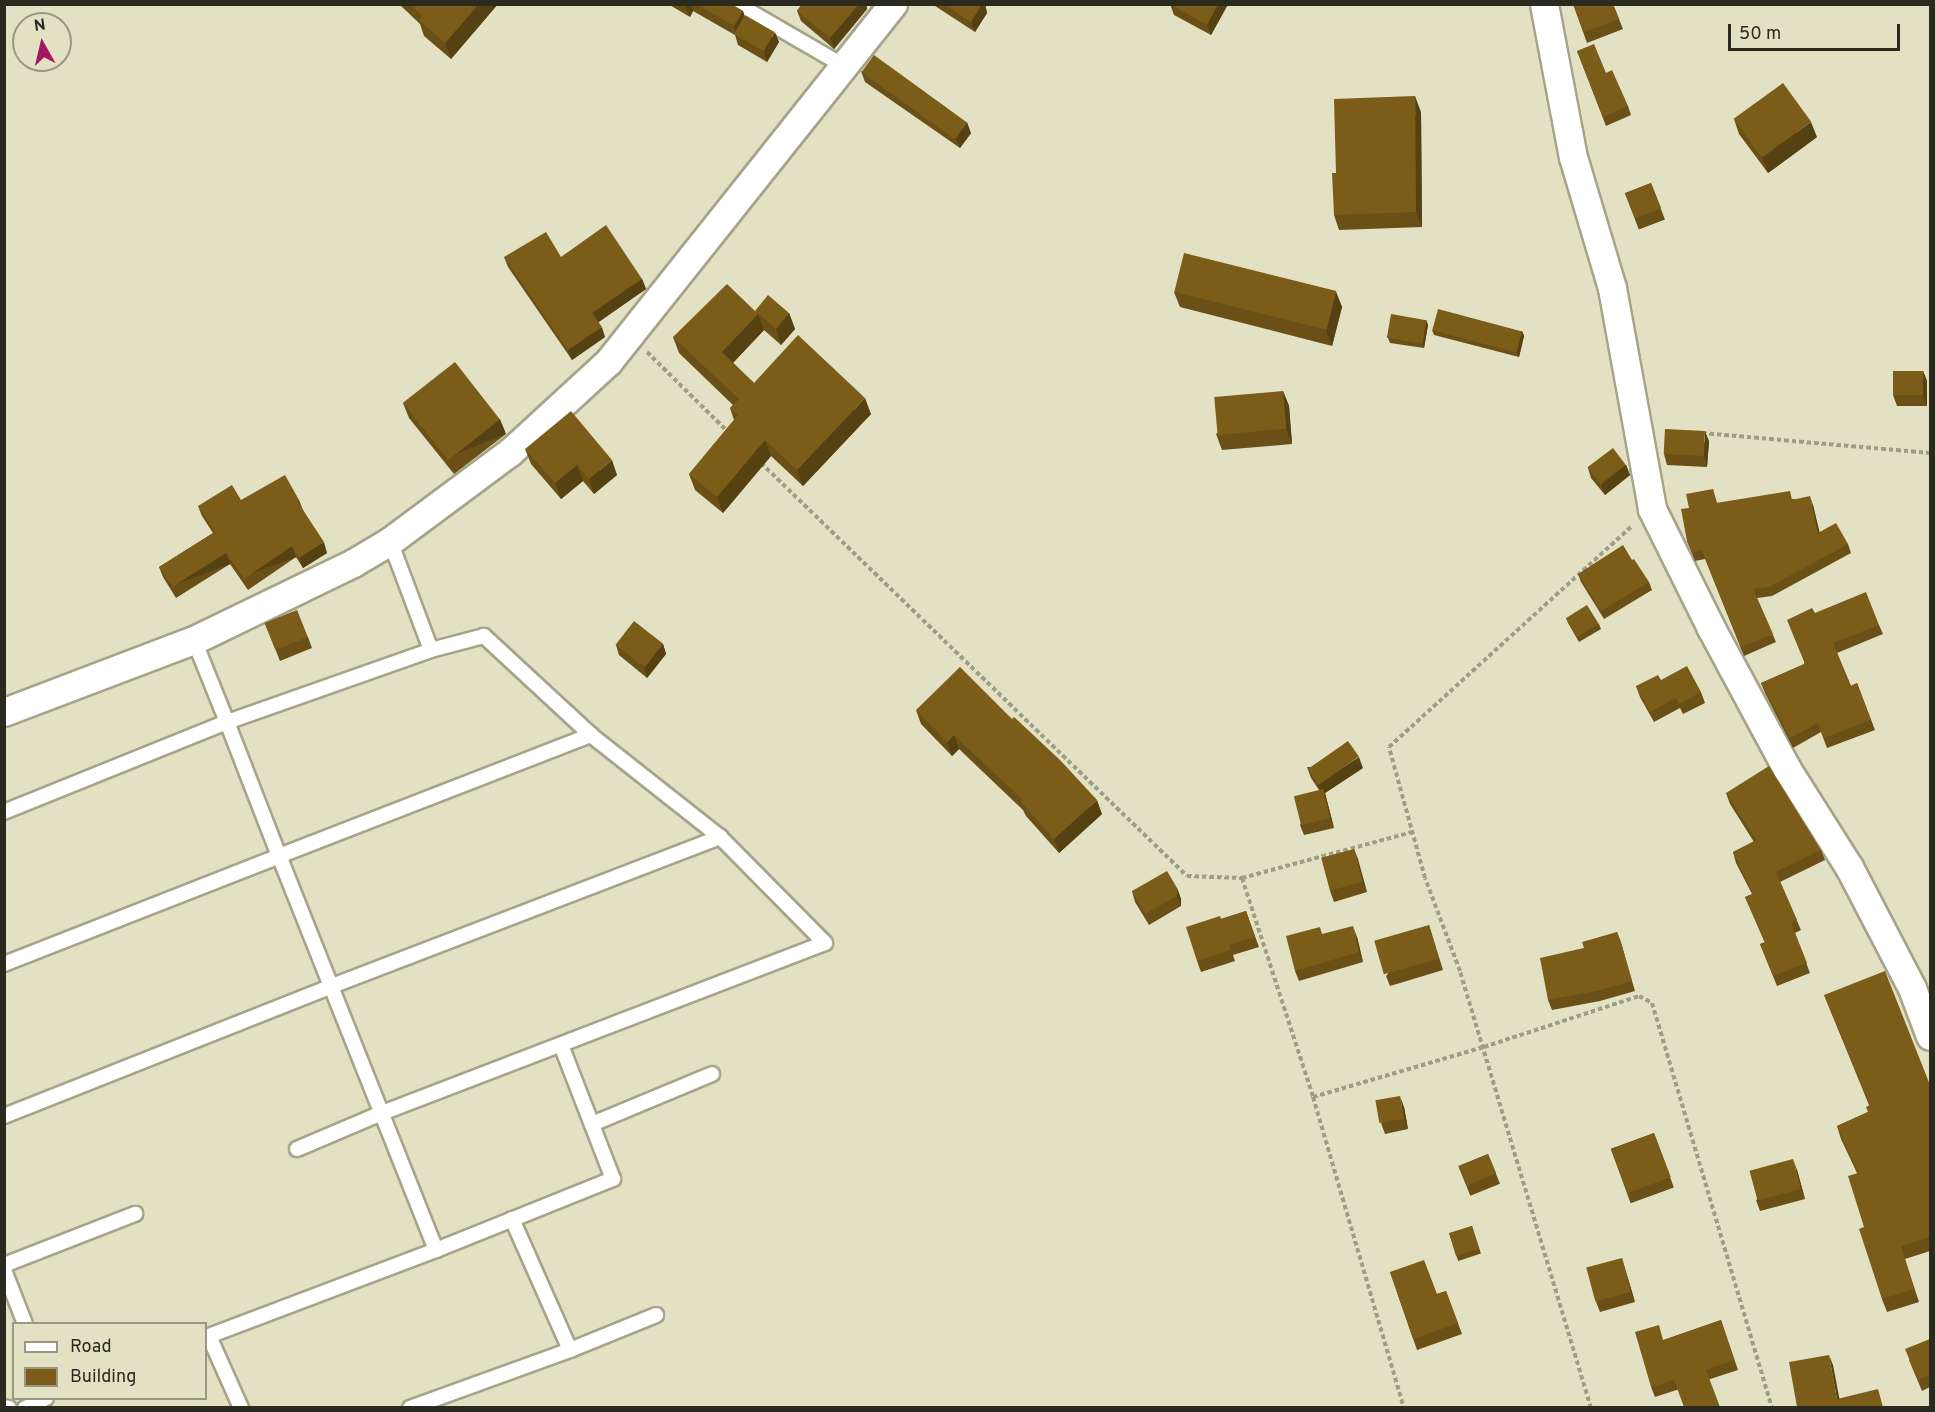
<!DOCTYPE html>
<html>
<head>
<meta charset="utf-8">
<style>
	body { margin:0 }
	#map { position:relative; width:1935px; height:1412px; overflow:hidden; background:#e2e1c4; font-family:Overpass,sans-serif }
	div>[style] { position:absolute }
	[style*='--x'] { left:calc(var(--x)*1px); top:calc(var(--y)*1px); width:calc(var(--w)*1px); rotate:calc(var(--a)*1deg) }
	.path>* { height:4px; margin-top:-2px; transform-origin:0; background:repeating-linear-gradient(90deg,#9e9e87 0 4.5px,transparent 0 7.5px) }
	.roads { filter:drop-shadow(2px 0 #a5a489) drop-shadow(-2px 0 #a5a489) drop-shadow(0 2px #a5a489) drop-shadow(0 -2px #a5a489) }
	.lane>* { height:14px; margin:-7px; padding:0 7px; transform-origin:7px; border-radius:7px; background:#fff }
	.street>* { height:27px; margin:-13.5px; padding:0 13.5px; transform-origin:13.5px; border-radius:13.5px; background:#fff }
	.wall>* { inset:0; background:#6a5016; transform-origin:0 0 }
	.shaded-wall>* { inset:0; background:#564112; transform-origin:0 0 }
	.building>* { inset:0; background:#7b5d19; transform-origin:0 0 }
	span { translate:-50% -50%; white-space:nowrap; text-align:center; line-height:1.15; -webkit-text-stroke:6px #e2e1c4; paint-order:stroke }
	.frame { position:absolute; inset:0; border:6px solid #2a2a1f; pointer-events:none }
	.legend { position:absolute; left:12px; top:1322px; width:195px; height:78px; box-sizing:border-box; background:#e2e1c4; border:2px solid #989882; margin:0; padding:8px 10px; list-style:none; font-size:18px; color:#2a2a1f }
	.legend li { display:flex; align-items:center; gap:12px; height:30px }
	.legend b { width:30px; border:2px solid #989882 }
	.north { position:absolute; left:12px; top:12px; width:60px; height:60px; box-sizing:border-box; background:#e2e1c4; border:2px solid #989882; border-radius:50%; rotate:352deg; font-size:16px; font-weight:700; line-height:24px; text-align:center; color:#2a2a1f }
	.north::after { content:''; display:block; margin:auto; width:21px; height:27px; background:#a21760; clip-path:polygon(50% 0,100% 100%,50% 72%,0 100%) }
	.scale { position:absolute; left:1728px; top:24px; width:172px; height:27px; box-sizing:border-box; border:3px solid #2a2a1f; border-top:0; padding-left:8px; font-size:18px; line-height:21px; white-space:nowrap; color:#2a2a1f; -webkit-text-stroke:4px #e2e1c4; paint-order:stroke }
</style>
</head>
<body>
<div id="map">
	<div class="path">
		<div style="--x:647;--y:352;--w:115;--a:44.6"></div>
		<div style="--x:1702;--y:433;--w:229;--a:5"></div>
		<div style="--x:761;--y:463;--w:593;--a:44.11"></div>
		<div style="--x:1187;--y:876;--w:55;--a:2.1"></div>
		<div style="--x:1242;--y:878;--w:176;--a:-15.1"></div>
		<div style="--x:1242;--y:878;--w:230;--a:72"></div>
		<div style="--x:1313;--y:1097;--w:324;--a:73.7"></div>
		<div style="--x:1313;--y:1097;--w:178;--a:-16.3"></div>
		<div style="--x:1484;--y:1047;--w:163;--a:-18.2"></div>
		<div style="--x:1639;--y:996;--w:15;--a:28"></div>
		<div style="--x:1652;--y:1003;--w:422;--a:73.5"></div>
		<div style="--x:1591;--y:1408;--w:456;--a:-106.7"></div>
		<div style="--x:1460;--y:971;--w:99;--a:-110.6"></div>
		<div style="--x:1425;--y:878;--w:136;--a:-105.4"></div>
		<div style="--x:1389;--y:747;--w:330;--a:-42.3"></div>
	</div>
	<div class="roads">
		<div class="lane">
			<div style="--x:737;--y:4;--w:124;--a:30.1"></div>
			<div style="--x:4;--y:812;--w:240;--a:-22"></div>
			<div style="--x:227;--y:722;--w:88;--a:-111.9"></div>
			<div style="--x:4;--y:964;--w:295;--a:-21.4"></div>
			<div style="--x:279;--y:856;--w:144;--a:-111.2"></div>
			<div style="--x:227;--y:722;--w:216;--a:-19.4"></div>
			<div style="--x:431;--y:650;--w:116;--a:-110.6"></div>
			<div style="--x:4;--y:1116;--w:353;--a:-21.6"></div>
			<div style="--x:332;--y:986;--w:416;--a:-21"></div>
			<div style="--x:720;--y:837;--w:164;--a:-141.7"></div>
			<div style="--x:592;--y:1124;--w:130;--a:-22.6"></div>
			<div style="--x:297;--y:1149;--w:92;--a:-23"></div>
			<div style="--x:382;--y:1113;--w:474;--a:-21"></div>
			<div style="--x:825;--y:943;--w:149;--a:-134.7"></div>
			<div style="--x:512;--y:1219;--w:143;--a:66.1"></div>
			<div style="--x:570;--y:1350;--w:93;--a:-22.1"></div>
			<div style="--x:436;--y:1250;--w:191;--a:-21.9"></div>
			<div style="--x:613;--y:1179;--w:144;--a:-111.2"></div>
			<div style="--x:4;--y:1265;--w:141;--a:-21.3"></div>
			<div style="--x:4;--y:1270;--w:58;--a:68.7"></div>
			<div style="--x:209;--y:1336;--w:79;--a:66"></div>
			<div style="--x:206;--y:1337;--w:246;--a:-20.7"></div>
			<div style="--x:436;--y:1250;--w:424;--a:-111.7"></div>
			<div style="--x:279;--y:856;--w:335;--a:-21.2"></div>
			<div style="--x:591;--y:735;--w:146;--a:-137.2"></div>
			<div style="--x:484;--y:636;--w:55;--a:165.2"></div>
			<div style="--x:4;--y:1407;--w:5;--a:11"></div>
			<div style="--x:25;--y:1408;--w:23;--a:-25"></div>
			<div style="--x:410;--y:1408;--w:170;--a:-19.9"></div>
		</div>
		<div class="street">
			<div style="--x:1544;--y:4;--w:156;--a:79.3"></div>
			<div style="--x:1573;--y:157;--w:137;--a:73.4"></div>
			<div style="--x:1612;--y:288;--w:225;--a:79.7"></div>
			<div style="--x:1652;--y:509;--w:133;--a:63.6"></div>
			<div style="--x:1711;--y:628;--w:160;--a:61.7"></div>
			<div style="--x:1787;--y:769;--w:116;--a:57.7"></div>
			<div style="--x:1849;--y:867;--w:136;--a:62.5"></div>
			<div style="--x:1912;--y:988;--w:51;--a:69.4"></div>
			<div style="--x:4;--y:712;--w:203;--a:-20.8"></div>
			<div style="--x:194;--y:640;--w:177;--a:-25.8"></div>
			<div style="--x:353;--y:563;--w:43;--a:-30.7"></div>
			<div style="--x:390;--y:541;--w:149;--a:-36.6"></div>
			<div style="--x:510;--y:452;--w:133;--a:-42.6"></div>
			<div style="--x:608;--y:362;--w:458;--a:-51.5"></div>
		</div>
	</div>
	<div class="wall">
		<div style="clip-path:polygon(399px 4px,498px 4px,451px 59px,424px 36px,420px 24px)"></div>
		<div style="clip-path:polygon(668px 4px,731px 4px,743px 11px,745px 17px,779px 42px,767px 62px,738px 45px,735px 35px,693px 11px,690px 17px)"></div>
		<div style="clip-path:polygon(802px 4px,866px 4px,867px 9px,834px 49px,801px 21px,797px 11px)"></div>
		<div style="clip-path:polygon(932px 4px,985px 4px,987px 13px,975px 32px)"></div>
		<div style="clip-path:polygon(1170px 4px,1226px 4px,1227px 6px,1211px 35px,1174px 15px)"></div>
		<div style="clip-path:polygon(1573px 4px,1613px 4px,1623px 29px,1587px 43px)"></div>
		<div style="clip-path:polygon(1577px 51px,1628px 106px,1631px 115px,1606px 126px)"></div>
		<div style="clip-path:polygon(861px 71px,971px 133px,960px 148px,865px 82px)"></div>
		<div style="clip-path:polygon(1421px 112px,1422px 227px,1339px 230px,1334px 215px,1336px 173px)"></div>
		<div style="clip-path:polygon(1734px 119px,1817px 137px,1768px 173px,1739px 134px)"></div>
		<div style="left:1651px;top:183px;width:39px;height:28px;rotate:69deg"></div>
		<div style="clip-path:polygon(504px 257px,561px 257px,642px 279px,646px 289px,598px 322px,605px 337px,572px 360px,508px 267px)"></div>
		<div style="clip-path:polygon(1174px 292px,1336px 292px,1342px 307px,1332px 346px,1180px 307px)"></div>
		<div style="clip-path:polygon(755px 311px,789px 313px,795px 329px,781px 345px,764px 330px,733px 363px,754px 383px,871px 414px,803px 486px,771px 456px,723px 513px,695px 490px,689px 474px,734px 420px,730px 408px,733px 405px,679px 353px,673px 337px)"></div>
		<div style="clip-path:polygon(1426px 320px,1428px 325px,1424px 348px,1390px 343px,1388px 338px)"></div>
		<div style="clip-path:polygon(1432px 330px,1522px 331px,1524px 336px,1519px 357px,1434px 335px)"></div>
		<div style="clip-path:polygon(1923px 371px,1927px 381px,1927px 406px,1897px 406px,1893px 395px)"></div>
		<div style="clip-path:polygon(1283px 391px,1289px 406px,1292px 444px,1222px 450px,1216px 434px)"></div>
		<div style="clip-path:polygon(403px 403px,506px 434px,454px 474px,409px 418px)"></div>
		<div style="clip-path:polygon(1709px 441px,1707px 467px,1667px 465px,1664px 454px)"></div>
		<div style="clip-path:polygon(525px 449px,617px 475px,594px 494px,583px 481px,561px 499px,531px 464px)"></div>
		<div style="clip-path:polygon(1626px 465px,1630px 475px,1605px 495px,1591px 478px,1588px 468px)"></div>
		<div style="clip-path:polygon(1713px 489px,1717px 503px,1793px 499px,1813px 505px,1819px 532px,1848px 544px,1851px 553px,1772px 596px,1757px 598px,1776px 642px,1744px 656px,1705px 559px,1695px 561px,1687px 541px,1689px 508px)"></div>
		<div style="clip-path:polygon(241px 500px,299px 500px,303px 510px,327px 553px,303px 568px,296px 557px,248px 590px,230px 564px,176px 598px,163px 577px,159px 567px,213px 533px,202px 516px,198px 506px)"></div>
		<div style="clip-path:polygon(1578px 574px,1649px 582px,1652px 590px,1604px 619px,1581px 582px)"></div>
		<div style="clip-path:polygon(1815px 613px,1879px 625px,1883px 634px,1837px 653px,1851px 686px,1857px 683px,1875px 730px,1827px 748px,1821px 732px,1793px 748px,1765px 693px,1761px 683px,1804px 664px)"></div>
		<div style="clip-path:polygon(1566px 618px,1599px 624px,1601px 629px,1579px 642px,1568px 623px)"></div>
		<div style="clip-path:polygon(265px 623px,308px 637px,312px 648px,280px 661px)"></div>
		<div style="clip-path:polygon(663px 644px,666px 654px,647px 678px,619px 655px,616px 645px)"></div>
		<div style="clip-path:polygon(1661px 680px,1701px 692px,1705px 703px,1683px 714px,1680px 708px,1654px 722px,1640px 697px,1636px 686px)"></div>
		<div style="clip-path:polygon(916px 710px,1102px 814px,1059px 853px,1026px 816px,1023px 810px,959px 749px,952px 756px,921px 724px)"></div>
		<div style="clip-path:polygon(1307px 767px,1363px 768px,1325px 793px,1334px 828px,1304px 835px,1300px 825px,1319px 790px,1311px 778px)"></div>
		<div style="clip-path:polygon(1726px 793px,1821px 850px,1825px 860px,1780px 882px,1801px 930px,1795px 933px,1810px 973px,1777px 986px,1760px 944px,1765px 943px,1745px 897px,1752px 894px,1736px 863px,1733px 852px,1754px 842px,1730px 804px)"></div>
		<div style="clip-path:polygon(1354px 849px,1367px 892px,1334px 902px,1330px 891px)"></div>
		<div style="clip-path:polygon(1177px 888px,1181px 899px,1181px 906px,1149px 925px,1135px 902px,1132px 891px)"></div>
		<div style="clip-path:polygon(1246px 911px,1259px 947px,1233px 955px,1235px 961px,1201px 972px,1197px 961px,1221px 919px)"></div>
		<div style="clip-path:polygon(1429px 925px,1443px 970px,1390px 986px,1386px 976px)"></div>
		<div style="clip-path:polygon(1617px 932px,1635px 991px,1600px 1001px,1552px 1010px,1548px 1000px,1584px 948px)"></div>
		<div style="clip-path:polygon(1323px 934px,1357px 937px,1363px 962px,1299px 981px,1295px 971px)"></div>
		<div style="clip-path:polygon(1824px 995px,1930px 1085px,1930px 1251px,1905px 1259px,1919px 1302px,1887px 1312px,1882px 1299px,1864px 1227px,1857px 1173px,1841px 1139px,1837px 1126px,1868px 1112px,1869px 1105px)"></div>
		<div style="clip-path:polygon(1404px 1107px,1408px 1129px,1385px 1134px,1381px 1123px)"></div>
		<div style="left:1654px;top:1133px;width:58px;height:46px;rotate:70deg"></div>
		<div style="left:1488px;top:1154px;width:32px;height:32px;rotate:68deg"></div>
		<div style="clip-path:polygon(1797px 1170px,1805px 1199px,1760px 1211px,1756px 1200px)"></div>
		<div style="left:1472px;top:1226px;width:29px;height:24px;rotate:72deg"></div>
		<div style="clip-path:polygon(1622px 1258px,1635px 1302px,1600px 1312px,1596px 1302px)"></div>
		<div style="clip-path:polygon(1390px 1272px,1437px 1294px,1446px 1291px,1462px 1334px,1417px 1350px)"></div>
		<div style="clip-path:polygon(1721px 1320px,1738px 1370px,1655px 1397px,1651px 1387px,1664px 1340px)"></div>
		<div style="clip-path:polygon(1930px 1339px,1930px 1387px,1922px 1391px,1909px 1360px)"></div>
	</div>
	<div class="shaded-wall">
		<div style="clip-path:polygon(479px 4px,498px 4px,451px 59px,445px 43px)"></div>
		<div style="clip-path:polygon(687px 4px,691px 4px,693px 11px,690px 17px,686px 7px)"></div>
		<div style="clip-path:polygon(859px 4px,866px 4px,867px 9px,834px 49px,830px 38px)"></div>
		<div style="clip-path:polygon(982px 4px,985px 4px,987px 13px,975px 32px,971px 22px)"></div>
		<div style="clip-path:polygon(1218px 4px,1226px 4px,1227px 6px,1211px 35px,1207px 25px)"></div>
		<div style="clip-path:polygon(743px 11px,746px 22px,737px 37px,734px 26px)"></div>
		<div style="clip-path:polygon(775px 32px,779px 42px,767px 62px,764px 51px)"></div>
		<div style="clip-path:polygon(1415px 96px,1421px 112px,1422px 227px,1416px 212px)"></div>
		<div style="clip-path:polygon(967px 122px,971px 133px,960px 148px,956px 138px)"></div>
		<div style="clip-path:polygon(1811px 122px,1817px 137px,1768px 173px,1762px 157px)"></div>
		<div style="clip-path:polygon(642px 279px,646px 289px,596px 324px,592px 313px)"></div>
		<div style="clip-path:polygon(1336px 292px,1342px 307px,1332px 346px,1326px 331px)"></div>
		<div style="clip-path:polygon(789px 313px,795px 329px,781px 345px,776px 329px)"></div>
		<div style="clip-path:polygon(758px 314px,764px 330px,727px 369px,722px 352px)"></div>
		<div style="clip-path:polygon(1426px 320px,1428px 325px,1424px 348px,1423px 343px)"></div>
		<div style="clip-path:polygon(602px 327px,605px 337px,572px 360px,568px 350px)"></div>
		<div style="clip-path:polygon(1522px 331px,1524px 336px,1519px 357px,1517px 352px)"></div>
		<div style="clip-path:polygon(1923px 371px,1927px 381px,1927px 406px,1923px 395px)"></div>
		<div style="clip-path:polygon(1283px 391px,1289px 406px,1292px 444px,1286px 429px)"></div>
		<div style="clip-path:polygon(865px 398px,871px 414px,803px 486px,797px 470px)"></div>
		<div style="left:500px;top:419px;width:16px;height:66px;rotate:68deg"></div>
		<div style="clip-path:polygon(1705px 431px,1709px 441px,1707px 467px,1704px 456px)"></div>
		<div style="clip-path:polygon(765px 440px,771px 456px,723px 513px,717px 497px)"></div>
		<div style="clip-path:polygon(612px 460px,617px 475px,594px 494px,589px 479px)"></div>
		<div style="clip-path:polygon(577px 465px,583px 481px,561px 499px,555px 483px)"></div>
		<div style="clip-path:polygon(1626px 465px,1630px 475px,1605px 495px,1601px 485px)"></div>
		<div style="clip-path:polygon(1810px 496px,1813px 505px,1822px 542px,1818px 533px)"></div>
		<div style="clip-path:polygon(324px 542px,327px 553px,303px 568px,299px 558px)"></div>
		<div style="left:292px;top:546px;width:12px;height:58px;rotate:70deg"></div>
		<div style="left:226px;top:553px;width:12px;height:64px;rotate:70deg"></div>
		<div style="clip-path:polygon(663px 644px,666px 654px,647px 678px,644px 667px)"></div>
		<div style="clip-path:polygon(954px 735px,959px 749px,952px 756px,947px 742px)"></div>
		<div style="clip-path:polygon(1359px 757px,1363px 768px,1325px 793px,1334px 828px,1318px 784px)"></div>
		<div style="clip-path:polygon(1097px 800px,1102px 814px,1059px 853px,1054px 839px)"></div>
		<div style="clip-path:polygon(1354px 849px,1358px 859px,1367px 892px,1363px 882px)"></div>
		<div style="clip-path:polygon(1177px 888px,1181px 899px,1181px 906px,1177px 896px)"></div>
		<div style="clip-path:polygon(1353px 926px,1357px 937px,1363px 962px,1359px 952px)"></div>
		<div style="clip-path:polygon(1617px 932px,1621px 942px,1635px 991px,1632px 981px)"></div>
		<div style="clip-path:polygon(1400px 1096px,1404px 1107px,1408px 1129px,1404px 1119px)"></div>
		<div style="clip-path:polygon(1793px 1159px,1797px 1170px,1805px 1199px,1801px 1189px)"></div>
		<div style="clip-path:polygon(1622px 1258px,1625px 1269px,1635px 1302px,1631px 1292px)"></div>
		<div style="clip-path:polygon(1829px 1355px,1833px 1365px,1841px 1407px,1837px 1399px)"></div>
	</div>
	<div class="building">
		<div style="clip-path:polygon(410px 4px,479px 4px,445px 43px,419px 20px,422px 16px)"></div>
		<div style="clip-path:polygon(696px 4px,731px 4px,743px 11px,734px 26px)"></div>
		<div style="clip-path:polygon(802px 4px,859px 4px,830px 38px,797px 11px)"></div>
		<div style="clip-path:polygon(944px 4px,982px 4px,971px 22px)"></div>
		<div style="clip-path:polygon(1170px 4px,1218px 4px,1207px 25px)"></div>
		<div style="clip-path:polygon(1573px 4px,1613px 4px,1619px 19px,1584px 32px)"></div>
		<div style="left:745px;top:15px;width:34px;height:22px;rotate:30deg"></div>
		<div style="clip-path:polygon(1594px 44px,1606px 73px,1612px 70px,1628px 106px,1603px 117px,1577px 51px)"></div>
		<div style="left:874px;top:55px;width:115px;height:21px;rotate:36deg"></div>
		<div style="left:1783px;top:83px;width:48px;height:61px;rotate:54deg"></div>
		<div style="clip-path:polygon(1415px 96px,1416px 212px,1334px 215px,1332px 173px,1336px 173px,1334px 99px)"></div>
		<div style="left:1651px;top:183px;width:27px;height:28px;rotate:68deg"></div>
		<div style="clip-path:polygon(606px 225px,642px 279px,592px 313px,602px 327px,568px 350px,504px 257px,546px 232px,561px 257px)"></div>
		<div style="left:1184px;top:253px;width:157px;height:40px;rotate:14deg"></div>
		<div style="clip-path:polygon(727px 284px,755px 311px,768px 295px,789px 313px,776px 329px,756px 312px,758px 314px,722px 352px,754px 383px,798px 335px,865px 398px,797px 470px,765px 440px,717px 497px,689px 474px,738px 415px,730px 408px,739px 399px,673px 337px)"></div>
		<div style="left:1438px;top:309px;width:87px;height:22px;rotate:15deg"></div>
		<div style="left:1391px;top:314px;width:36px;height:24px;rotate:10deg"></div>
		<div style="left:455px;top:362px;width:73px;height:66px;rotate:52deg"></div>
		<div style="left:1893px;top:371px;width:30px;height:24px"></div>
		<div style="left:1283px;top:391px;width:38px;height:69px;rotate:85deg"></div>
		<div style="clip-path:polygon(571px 411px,612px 460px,589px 479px,577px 465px,555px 483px,525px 449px)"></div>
		<div style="left:1665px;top:429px;width:40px;height:25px;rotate:3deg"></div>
		<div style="left:1613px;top:448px;width:21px;height:32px;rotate:53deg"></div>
		<div style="clip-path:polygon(285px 475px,299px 500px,297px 501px,324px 542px,299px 558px,292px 546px,244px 579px,226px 553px,172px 587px,159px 567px,215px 532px,198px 506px,232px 485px,241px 500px)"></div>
		<div style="clip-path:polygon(1713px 489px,1716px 503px,1790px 491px,1792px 500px,1810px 496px,1818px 533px,1836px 523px,1848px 544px,1769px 587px,1753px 589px,1773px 634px,1741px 647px,1702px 550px,1692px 552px,1687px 541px,1681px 509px,1689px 508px,1686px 494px)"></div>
		<div style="clip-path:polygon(1623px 545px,1632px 560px,1634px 559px,1649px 582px,1601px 611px,1578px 574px)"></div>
		<div style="clip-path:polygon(1866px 592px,1879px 625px,1833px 643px,1851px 686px,1857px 683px,1871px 720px,1824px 738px,1818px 723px,1790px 738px,1761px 683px,1805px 664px,1787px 620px,1812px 608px,1815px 613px)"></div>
		<div style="left:1587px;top:605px;width:22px;height:25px;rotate:58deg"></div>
		<div style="left:297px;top:610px;width:29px;height:35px;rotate:68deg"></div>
		<div style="left:634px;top:621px;width:37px;height:30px;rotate:38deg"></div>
		<div style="clip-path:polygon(1687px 666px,1701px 692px,1679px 704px,1676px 698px,1650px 712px,1636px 686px,1658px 675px,1661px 680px)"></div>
		<div style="clip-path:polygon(960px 667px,1012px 719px,1014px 717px,1061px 761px,1097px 800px,1054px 839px,1021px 802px,1023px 800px,954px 735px,947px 742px,916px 710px)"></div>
		<div style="left:1348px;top:741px;width:19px;height:49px;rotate:55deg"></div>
		<div style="clip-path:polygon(1769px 766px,1821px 850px,1776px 872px,1797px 920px,1791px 923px,1807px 963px,1773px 976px,1760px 944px,1765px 942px,1745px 897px,1753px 894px,1733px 852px,1756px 840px,1726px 793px)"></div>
		<div style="left:1323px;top:789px;width:30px;height:30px;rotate:76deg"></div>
		<div style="left:1354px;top:849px;width:34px;height:34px;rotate:75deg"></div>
		<div style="clip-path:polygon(1167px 871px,1177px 888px,1177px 896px,1145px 914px,1132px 891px)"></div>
		<div style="clip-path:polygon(1246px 911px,1255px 937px,1229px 945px,1231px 950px,1197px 961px,1186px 927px,1220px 916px,1221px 919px)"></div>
		<div style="left:1429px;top:925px;width:35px;height:57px;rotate:74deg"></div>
		<div style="clip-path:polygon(1353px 926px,1359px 952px,1295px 971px,1286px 936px,1320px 927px,1322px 934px)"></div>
		<div style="clip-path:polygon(1617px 932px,1632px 981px,1596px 991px,1548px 1000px,1540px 958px,1584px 948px,1582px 942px)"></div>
		<div style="clip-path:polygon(1885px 971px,1930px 1085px,1930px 1237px,1901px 1246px,1914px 1289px,1882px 1299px,1859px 1229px,1864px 1227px,1848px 1176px,1858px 1173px,1837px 1126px,1868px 1112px,1866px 1107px,1870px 1105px,1824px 995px)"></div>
		<div style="left:1400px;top:1096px;width:23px;height:25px;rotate:80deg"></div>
		<div style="left:1654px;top:1133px;width:47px;height:46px;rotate:69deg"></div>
		<div style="left:1488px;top:1154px;width:21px;height:32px;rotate:67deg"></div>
		<div style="left:1793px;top:1159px;width:31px;height:45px;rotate:75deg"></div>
		<div style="left:1472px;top:1226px;width:24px;height:24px;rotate:73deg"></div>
		<div style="left:1622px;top:1258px;width:35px;height:37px;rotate:75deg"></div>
		<div style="clip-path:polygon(1424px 1260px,1437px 1294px,1446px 1291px,1458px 1323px,1413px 1339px,1390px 1272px)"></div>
		<div style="clip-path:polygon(1721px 1320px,1734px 1360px,1706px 1370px,1720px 1407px,1684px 1407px,1674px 1380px,1651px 1387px,1635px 1332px,1659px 1325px,1663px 1340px)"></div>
		<div style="clip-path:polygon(1930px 1339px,1930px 1375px,1918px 1380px,1905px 1349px)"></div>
		<div style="clip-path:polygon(1829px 1355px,1837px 1399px,1878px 1389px,1883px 1407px,1797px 1407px,1789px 1362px)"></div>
	</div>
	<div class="frame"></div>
	<ul class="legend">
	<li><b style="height:8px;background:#fff"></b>Road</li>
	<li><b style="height:16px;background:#7b5d19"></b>Building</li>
	</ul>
	<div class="north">N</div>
	<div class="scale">50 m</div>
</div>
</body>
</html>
